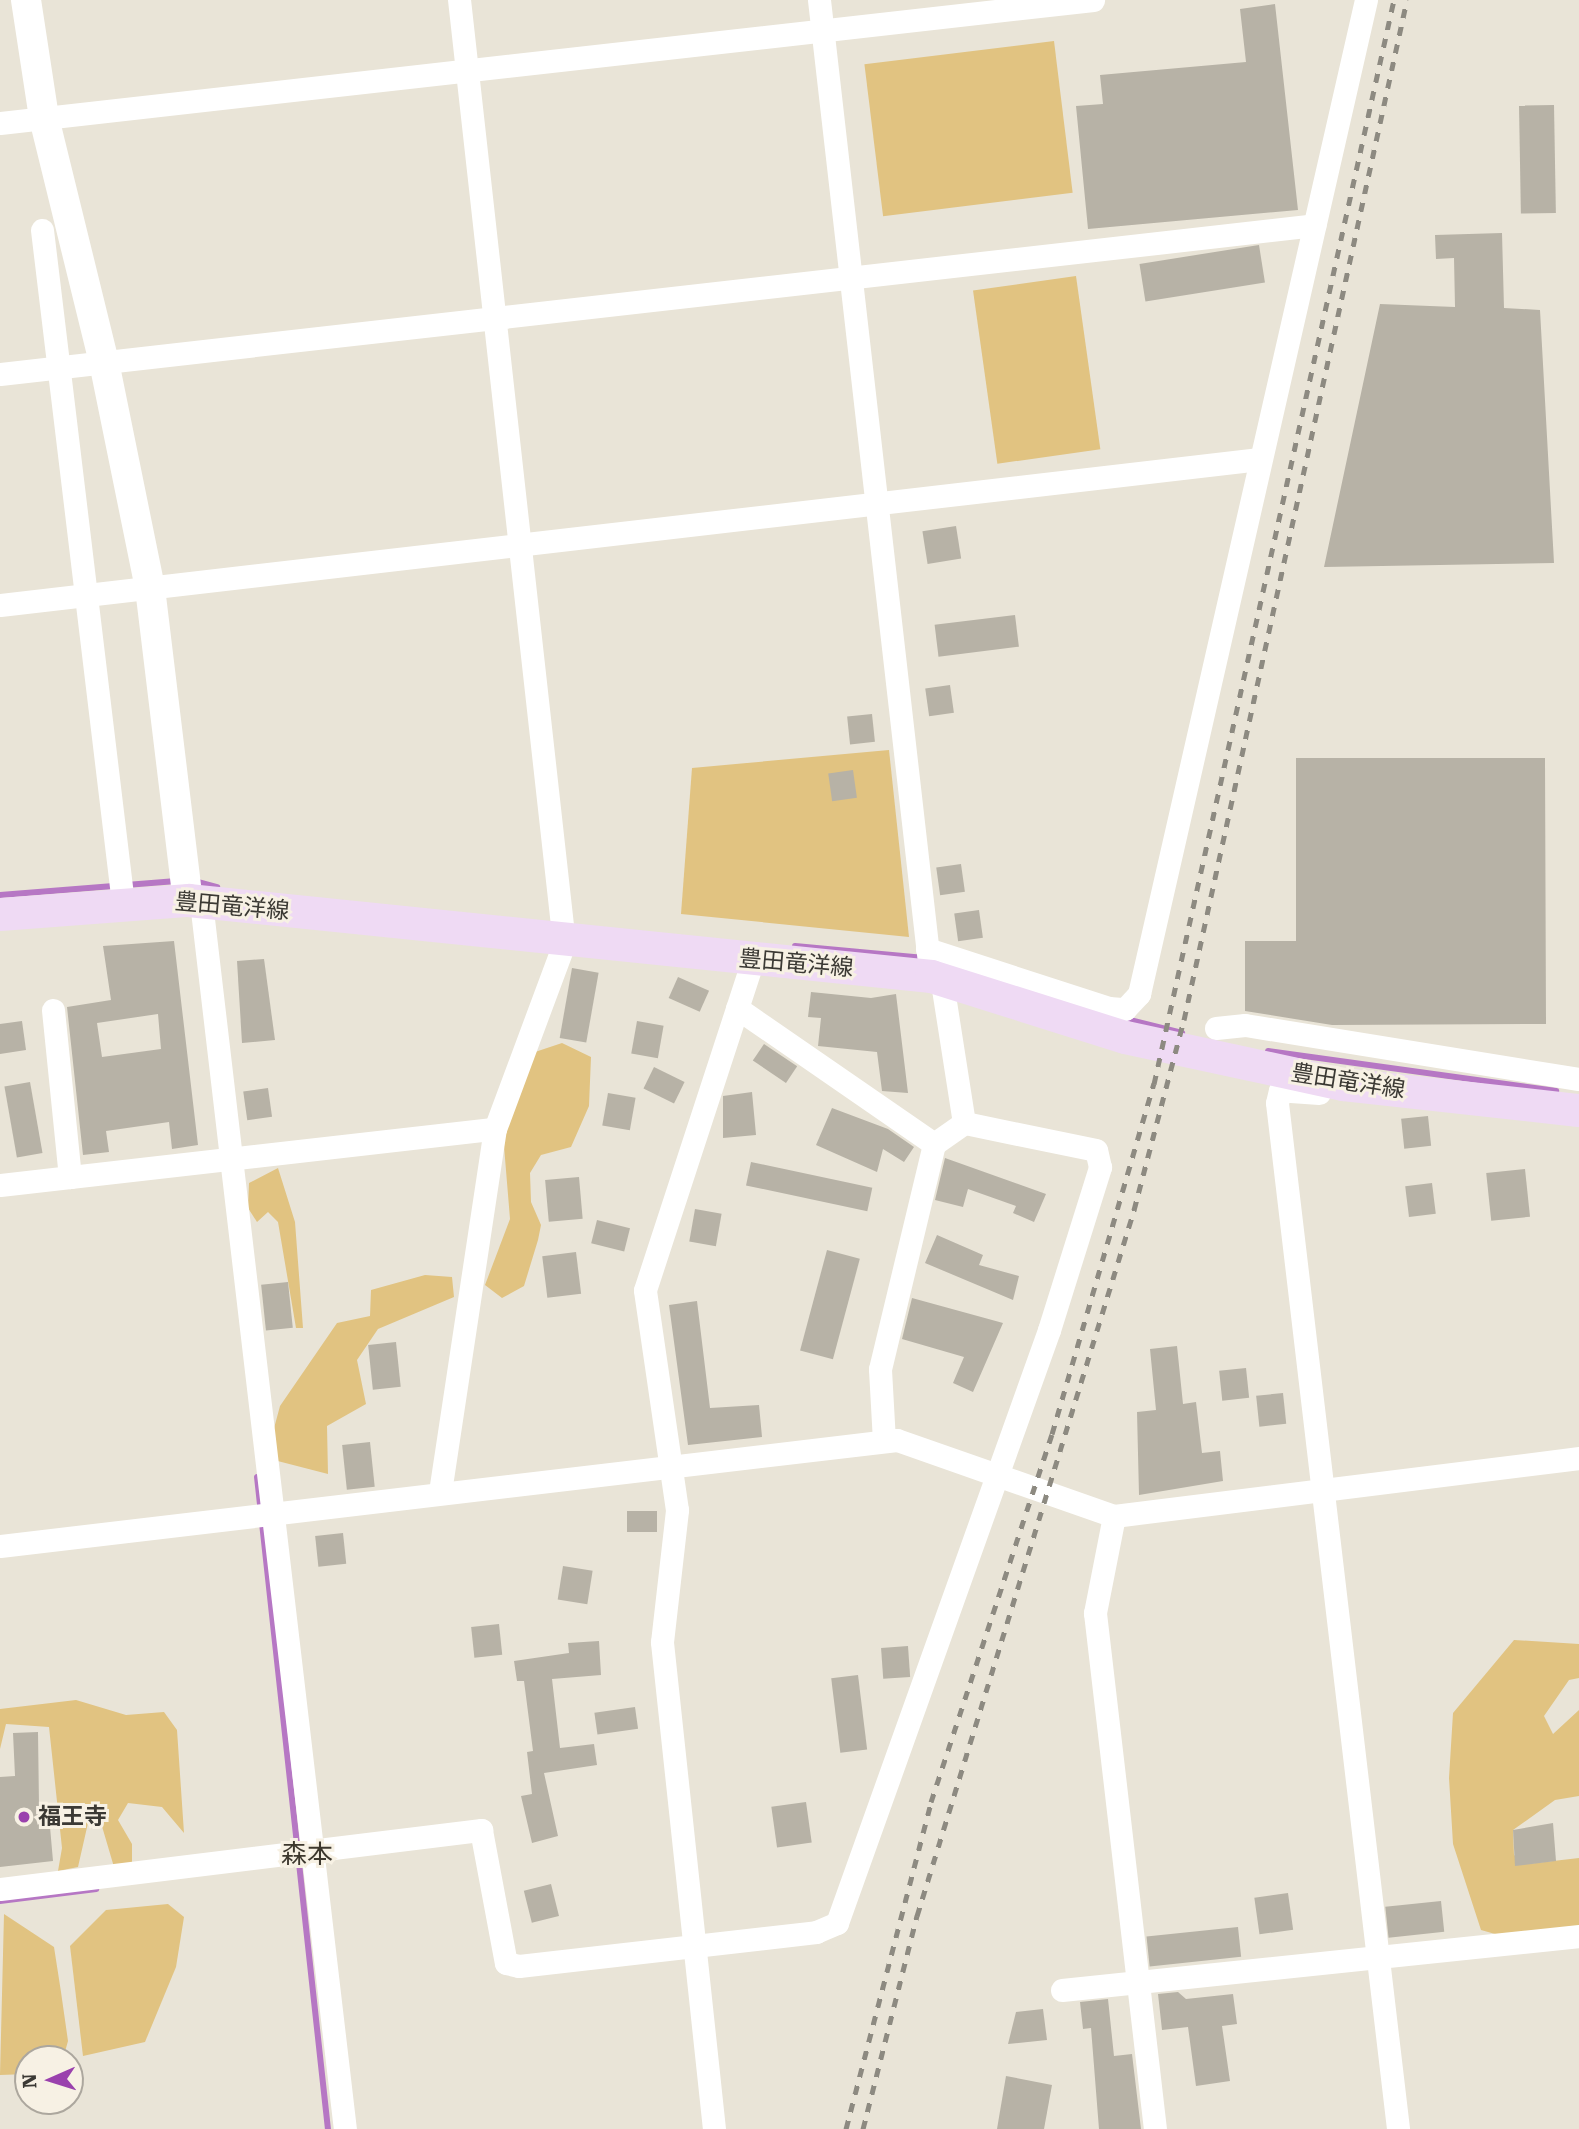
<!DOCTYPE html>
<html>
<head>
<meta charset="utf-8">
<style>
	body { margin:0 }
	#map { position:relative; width:1579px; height:2129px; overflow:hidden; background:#e9e4d7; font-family:"Roboto Serif","Noto Sans JP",serif }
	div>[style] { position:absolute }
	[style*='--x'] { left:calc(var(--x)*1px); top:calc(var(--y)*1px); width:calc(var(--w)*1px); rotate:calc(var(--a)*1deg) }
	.green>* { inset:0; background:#e1c381; transform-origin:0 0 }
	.stream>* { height:6px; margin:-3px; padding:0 3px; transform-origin:3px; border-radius:3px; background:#b677c4 }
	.building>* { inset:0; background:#b7b2a6; transform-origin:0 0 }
	.minor>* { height:23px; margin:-11.5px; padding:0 11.5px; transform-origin:11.5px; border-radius:11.5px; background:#fff }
	.tertiary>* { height:30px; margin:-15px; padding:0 15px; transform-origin:15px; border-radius:15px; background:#fff }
	.secondary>* { height:33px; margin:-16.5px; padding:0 16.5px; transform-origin:16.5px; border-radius:16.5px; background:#efdaf4 }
	.rail>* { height:5px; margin-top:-2.5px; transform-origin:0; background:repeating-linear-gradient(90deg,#8d8a81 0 9px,transparent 0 18px) }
	.dots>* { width:19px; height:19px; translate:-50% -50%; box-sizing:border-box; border:4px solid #f7f1e4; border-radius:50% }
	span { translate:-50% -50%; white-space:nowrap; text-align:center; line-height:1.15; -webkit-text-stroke:6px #f7f1e4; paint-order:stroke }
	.street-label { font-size:23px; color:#3b3934 }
	.poi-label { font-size:23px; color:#3b3934; font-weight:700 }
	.left { translate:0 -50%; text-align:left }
	.quarter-label { font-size:26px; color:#3c372d }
	.north { position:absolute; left:14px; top:2045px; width:70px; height:70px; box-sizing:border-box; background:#f7f1e4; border:2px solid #aca79e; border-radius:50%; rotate:267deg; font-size:19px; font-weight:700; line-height:28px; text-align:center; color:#3b3934 }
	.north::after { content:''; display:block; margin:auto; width:24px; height:32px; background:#9a41ad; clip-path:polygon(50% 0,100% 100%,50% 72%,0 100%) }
</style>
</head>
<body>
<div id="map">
	<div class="green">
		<div style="left:1054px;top:41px;width:153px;height:191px;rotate:83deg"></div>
		<div style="left:1076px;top:276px;width:175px;height:104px;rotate:82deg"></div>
		<div style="clip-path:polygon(889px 750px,909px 937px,681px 914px,692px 768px)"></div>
		<div style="clip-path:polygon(562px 1043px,591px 1057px,589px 1106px,571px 1147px,541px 1155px,530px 1173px,531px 1202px,541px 1225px,538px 1240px,524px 1286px,502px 1298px,485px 1285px,510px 1219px,503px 1134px,523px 1056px)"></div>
		<div style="clip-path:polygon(278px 1168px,295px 1222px,303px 1328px,296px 1328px,278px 1222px,268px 1212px,257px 1222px,248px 1208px,249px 1183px)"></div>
		<div style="clip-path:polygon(425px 1275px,452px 1277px,454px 1297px,378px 1329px,357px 1360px,366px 1404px,327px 1426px,328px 1474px,266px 1458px,280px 1406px,337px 1323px,370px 1316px,371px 1290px)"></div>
		<div style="clip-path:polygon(1514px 1640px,1579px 1644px,1579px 1678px,1569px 1680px,1544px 1716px,1553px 1734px,1579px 1710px,1579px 1796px,1555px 1800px,1513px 1830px,1514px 1855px,1527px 1864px,1579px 1858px,1579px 1928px,1527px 1943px,1481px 1930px,1453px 1844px,1449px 1778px,1453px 1713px)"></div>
		<div style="clip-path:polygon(76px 1700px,126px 1715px,164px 1712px,177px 1730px,184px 1833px,162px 1807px,128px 1803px,118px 1820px,132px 1844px,132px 1865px,114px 1867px,101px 1823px,88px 1823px,78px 1867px,58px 1871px,62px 1848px,49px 1727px,6px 1724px,0 1749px,0 1709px)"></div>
		<div style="clip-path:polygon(168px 1904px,184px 1917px,176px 1967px,145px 2042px,83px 2056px,70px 1946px,106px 1910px)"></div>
		<div style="clip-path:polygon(4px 1914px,54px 1947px,61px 1992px,68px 2041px,63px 2059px,28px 2059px,28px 2074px,0 2075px)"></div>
	</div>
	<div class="stream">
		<div style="--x:194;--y:881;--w:24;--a:15"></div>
		<div style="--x:0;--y:895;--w:177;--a:-4.5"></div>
		<div style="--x:795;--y:946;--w:130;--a:5.3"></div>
		<div style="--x:1122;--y:1018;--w:62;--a:14"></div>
		<div style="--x:1268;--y:1051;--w:291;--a:7.9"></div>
		<div style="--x:257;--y:1477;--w:656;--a:83.79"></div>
		<div style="--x:0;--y:1901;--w:97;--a:-7.1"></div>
	</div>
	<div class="building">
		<div style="clip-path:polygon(1275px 4px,1298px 210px,1088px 229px,1076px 106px,1103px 104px,1100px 75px,1246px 62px,1240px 9px)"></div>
		<div style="left:1554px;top:105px;width:108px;height:35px;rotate:89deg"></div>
		<div style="clip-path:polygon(1502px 233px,1504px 308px,1540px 310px,1554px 563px,1324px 567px,1380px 304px,1455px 307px,1454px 258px,1436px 259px,1435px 235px)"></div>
		<div style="left:1259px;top:245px;width:38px;height:121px;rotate:81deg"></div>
		<div style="left:956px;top:526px;width:33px;height:34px;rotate:81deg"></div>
		<div style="left:1015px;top:615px;width:32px;height:81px;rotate:83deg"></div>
		<div style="left:950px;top:685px;width:28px;height:25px;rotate:82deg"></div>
		<div style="left:872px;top:714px;width:28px;height:25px;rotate:84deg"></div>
		<div style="clip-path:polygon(1296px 758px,1545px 758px,1546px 1024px,1332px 1025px,1245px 1011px,1245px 941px,1296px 941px)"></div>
		<div style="left:853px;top:770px;width:28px;height:25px;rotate:82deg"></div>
		<div style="left:961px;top:864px;width:28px;height:25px;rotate:82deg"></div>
		<div style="left:979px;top:910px;width:28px;height:25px;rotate:82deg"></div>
		<div style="clip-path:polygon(evenodd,174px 941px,198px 1145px,172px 1149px,169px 1122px,106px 1131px,109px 1152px,83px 1155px,67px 1007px,111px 1000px,103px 946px,174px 941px,158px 1014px,161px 1049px,102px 1057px,97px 1023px,158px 1014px)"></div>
		<div style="clip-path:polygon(264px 959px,275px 1040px,242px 1043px,237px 961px)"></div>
		<div style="left:572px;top:968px;width:27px;height:71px;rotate:10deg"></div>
		<div style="left:678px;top:977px;width:34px;height:23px;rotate:24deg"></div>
		<div style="clip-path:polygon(811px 992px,871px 998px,896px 994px,908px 1093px,882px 1091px,877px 1052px,818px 1046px,821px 1018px,808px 1017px)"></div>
		<div style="clip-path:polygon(22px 1021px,26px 1050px,0 1054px,0 1024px)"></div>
		<div style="left:637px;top:1021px;width:27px;height:33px;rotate:10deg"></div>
		<div style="left:764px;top:1044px;width:40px;height:20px;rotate:34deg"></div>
		<div style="left:654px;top:1067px;width:34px;height:24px;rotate:26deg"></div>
		<div style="left:30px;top:1082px;width:72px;height:26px;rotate:80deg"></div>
		<div style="left:268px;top:1088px;width:29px;height:25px;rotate:82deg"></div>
		<div style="clip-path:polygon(752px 1092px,756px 1135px,723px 1138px,723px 1096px)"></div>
		<div style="left:608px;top:1093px;width:28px;height:33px;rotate:10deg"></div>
		<div style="clip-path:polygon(832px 1108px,888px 1129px,914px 1147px,904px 1162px,883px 1149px,877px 1172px,816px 1145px)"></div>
		<div style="left:1428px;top:1116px;width:30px;height:27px;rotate:84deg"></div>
		<div style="clip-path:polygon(945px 1158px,1046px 1194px,1034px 1222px,1013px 1213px,1016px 1206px,968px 1189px,963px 1207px,935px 1200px)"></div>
		<div style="left:751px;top:1162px;width:124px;height:24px;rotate:12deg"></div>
		<div style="left:1525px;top:1169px;width:48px;height:39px;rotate:84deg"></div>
		<div style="left:579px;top:1177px;width:42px;height:34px;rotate:85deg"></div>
		<div style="left:1432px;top:1183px;width:31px;height:27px;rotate:83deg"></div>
		<div style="left:695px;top:1209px;width:27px;height:33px;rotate:10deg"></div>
		<div style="left:597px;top:1220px;width:34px;height:24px;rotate:14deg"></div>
		<div style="clip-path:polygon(937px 1235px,983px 1255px,979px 1265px,1019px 1276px,1013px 1300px,925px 1263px)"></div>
		<div style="left:827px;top:1250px;width:34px;height:104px;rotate:15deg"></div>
		<div style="left:576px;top:1252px;width:42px;height:34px;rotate:83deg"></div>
		<div style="left:288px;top:1282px;width:46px;height:27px;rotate:84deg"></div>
		<div style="clip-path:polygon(912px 1298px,1003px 1323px,973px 1392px,953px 1383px,964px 1357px,902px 1339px)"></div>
		<div style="clip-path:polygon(697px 1301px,710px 1408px,759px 1405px,762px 1437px,688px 1445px,669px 1305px)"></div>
		<div style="left:396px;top:1342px;width:45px;height:28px;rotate:84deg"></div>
		<div style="clip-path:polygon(1177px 1346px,1183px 1404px,1196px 1402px,1202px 1453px,1220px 1451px,1223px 1481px,1139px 1495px,1137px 1412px,1156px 1410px,1150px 1349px)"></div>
		<div style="left:1246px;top:1368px;width:30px;height:27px;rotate:84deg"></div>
		<div style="left:1283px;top:1393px;width:31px;height:27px;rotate:84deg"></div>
		<div style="left:370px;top:1442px;width:45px;height:28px;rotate:84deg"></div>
		<div style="left:627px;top:1511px;width:30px;height:21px"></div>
		<div style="left:343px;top:1533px;width:31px;height:28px;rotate:84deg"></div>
		<div style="left:563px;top:1566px;width:30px;height:34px;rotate:9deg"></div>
		<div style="left:499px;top:1624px;width:31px;height:28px;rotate:84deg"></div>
		<div style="clip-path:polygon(599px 1641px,601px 1675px,552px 1679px,560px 1748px,594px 1744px,597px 1765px,544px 1773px,558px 1836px,532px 1843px,521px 1796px,532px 1794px,527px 1752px,533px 1751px,524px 1681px,517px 1681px,514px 1661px,569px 1653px,568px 1643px)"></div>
		<div style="left:908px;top:1646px;width:31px;height:27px;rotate:86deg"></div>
		<div style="left:858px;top:1675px;width:75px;height:27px;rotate:83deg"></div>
		<div style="left:635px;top:1707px;width:22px;height:41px;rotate:82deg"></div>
		<div style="clip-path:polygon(38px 1732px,39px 1805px,48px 1804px,53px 1861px,0 1867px,0 1777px,15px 1776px,13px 1733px)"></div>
		<div style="left:806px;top:1802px;width:41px;height:35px;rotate:82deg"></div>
		<div style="clip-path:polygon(1553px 1823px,1556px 1861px,1515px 1866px,1513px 1830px)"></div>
		<div style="left:551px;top:1884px;width:33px;height:28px;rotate:76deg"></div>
		<div style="left:1288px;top:1893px;width:37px;height:34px;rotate:82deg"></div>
		<div style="left:1441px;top:1901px;width:31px;height:56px;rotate:84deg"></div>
		<div style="left:1238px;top:1927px;width:30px;height:92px;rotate:84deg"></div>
		<div style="clip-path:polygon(1178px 1992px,1186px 1999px,1233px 1994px,1237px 2024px,1222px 2026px,1230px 2081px,1196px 2086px,1188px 2027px,1162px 2030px,1158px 1994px)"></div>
		<div style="clip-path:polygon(1108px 1999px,1114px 2056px,1132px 2054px,1141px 2129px,1099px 2129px,1091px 2028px,1083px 2029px,1080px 2002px)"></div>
		<div style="clip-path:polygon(1043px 2009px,1047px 2040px,1008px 2044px,1016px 2012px)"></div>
		<div style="clip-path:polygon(1006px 2076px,1052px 2085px,1044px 2129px,997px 2129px)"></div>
	</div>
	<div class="minor">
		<div style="--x:819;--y:0;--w:968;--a:83.48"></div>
		<div style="--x:0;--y:123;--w:1100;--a:-6.42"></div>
		<div style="--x:42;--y:230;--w:678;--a:83.14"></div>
		<div style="--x:0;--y:374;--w:1323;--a:-6.46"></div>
		<div style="--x:0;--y:605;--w:1268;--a:-6.61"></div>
		<div style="--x:201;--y:902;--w:1235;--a:83.31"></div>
		<div style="--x:927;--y:949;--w:191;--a:18"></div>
		<div style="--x:1109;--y:1008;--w:16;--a:4"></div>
		<div style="--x:1125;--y:1009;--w:21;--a:-47"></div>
		<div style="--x:1139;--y:994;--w:1020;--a:-77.14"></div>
		<div style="--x:737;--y:1008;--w:239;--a:34.6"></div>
		<div style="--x:53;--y:1010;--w:168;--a:84.2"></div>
		<div style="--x:1216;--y:1028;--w:29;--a:-6"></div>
		<div style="--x:1245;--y:1025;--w:338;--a:9.2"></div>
		<div style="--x:1319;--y:1093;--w:39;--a:-176"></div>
		<div style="--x:1280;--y:1090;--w:13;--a:103"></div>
		<div style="--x:1277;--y:1103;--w:1033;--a:83.27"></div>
		<div style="--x:0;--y:1185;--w:498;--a:-6.5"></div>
		<div style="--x:884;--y:1441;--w:72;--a:-93.2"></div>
		<div style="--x:880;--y:1369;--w:231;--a:-76.5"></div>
		<div style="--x:934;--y:1144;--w:37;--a:-35"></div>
		<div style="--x:440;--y:1492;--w:367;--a:-81.4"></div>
		<div style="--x:495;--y:1129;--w:198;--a:-69.6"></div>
		<div style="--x:564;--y:943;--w:949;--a:-96.35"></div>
		<div style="--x:1114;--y:1516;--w:99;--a:101.1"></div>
		<div style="--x:1095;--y:1613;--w:519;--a:83.37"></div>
		<div style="--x:0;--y:1546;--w:903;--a:-6.74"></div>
		<div style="--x:897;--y:1440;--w:230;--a:19.3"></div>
		<div style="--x:1114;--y:1516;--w:469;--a:-7.1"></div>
		<div style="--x:0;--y:1889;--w:485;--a:-7"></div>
		<div style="--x:481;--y:1830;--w:135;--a:79.4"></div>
		<div style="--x:506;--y:1963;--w:13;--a:13"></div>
		<div style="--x:519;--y:1966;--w:299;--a:-6.5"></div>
		<div style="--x:816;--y:1932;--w:23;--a:-23"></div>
		<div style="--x:837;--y:1923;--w:630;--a:-70.33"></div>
		<div style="--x:1049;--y:1330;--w:171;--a:-72.6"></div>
		<div style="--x:1100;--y:1167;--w:17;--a:-103"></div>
		<div style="--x:1096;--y:1150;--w:135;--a:-168.4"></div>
		<div style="--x:964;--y:1123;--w:143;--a:-98.9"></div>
		<div style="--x:1062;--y:1990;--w:520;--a:-5.96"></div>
		<div style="--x:714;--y:2129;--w:490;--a:-96.1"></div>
		<div style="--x:662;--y:1642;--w:133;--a:-83.5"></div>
		<div style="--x:677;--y:1510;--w:222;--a:-98.3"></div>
		<div style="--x:645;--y:1290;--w:347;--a:-71.9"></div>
	</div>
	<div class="tertiary">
		<div style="--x:26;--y:0;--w:119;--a:81.3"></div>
		<div style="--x:44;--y:118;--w:251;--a:76.2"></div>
		<div style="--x:104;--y:362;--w:231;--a:78.5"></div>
		<div style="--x:150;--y:588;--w:314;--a:83.1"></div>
	</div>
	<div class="secondary">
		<div style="--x:0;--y:914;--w:189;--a:-4.3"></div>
		<div style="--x:188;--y:900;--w:747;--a:5.84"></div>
		<div style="--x:931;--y:976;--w:203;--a:17.5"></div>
		<div style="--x:1125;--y:1037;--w:223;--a:12.2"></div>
		<div style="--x:1343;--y:1084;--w:237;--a:6.3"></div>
	</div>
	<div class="rail">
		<div style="--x:846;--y:2129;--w:338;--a:-75.4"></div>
		<div style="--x:931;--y:1802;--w:387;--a:-71.8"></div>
		<div style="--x:1052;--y:1434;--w:365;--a:-73.8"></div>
		<div style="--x:1154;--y:1084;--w:1110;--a:-77.52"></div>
		<div style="--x:863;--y:2129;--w:220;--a:-75.8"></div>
		<div style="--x:917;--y:1916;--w:739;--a:-72.91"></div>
		<div style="--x:1134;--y:1210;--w:196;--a:-75.3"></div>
		<div style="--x:1184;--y:1020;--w:1044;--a:-77.67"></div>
	</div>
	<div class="dots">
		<div style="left:24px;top:1817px;background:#9a41ad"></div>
	</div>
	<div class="street-label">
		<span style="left:232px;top:907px;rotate:5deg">豊田竜洋線</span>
		<span style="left:796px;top:964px;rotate:5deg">豊田竜洋線</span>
		<span style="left:1348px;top:1082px;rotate:9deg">豊田竜洋線</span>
	</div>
	<div class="poi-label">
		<span class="left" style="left:38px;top:1817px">福王寺</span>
	</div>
	<div class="quarter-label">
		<span style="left:307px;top:1855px">森本</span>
	</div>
	<div class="north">N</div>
</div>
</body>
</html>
